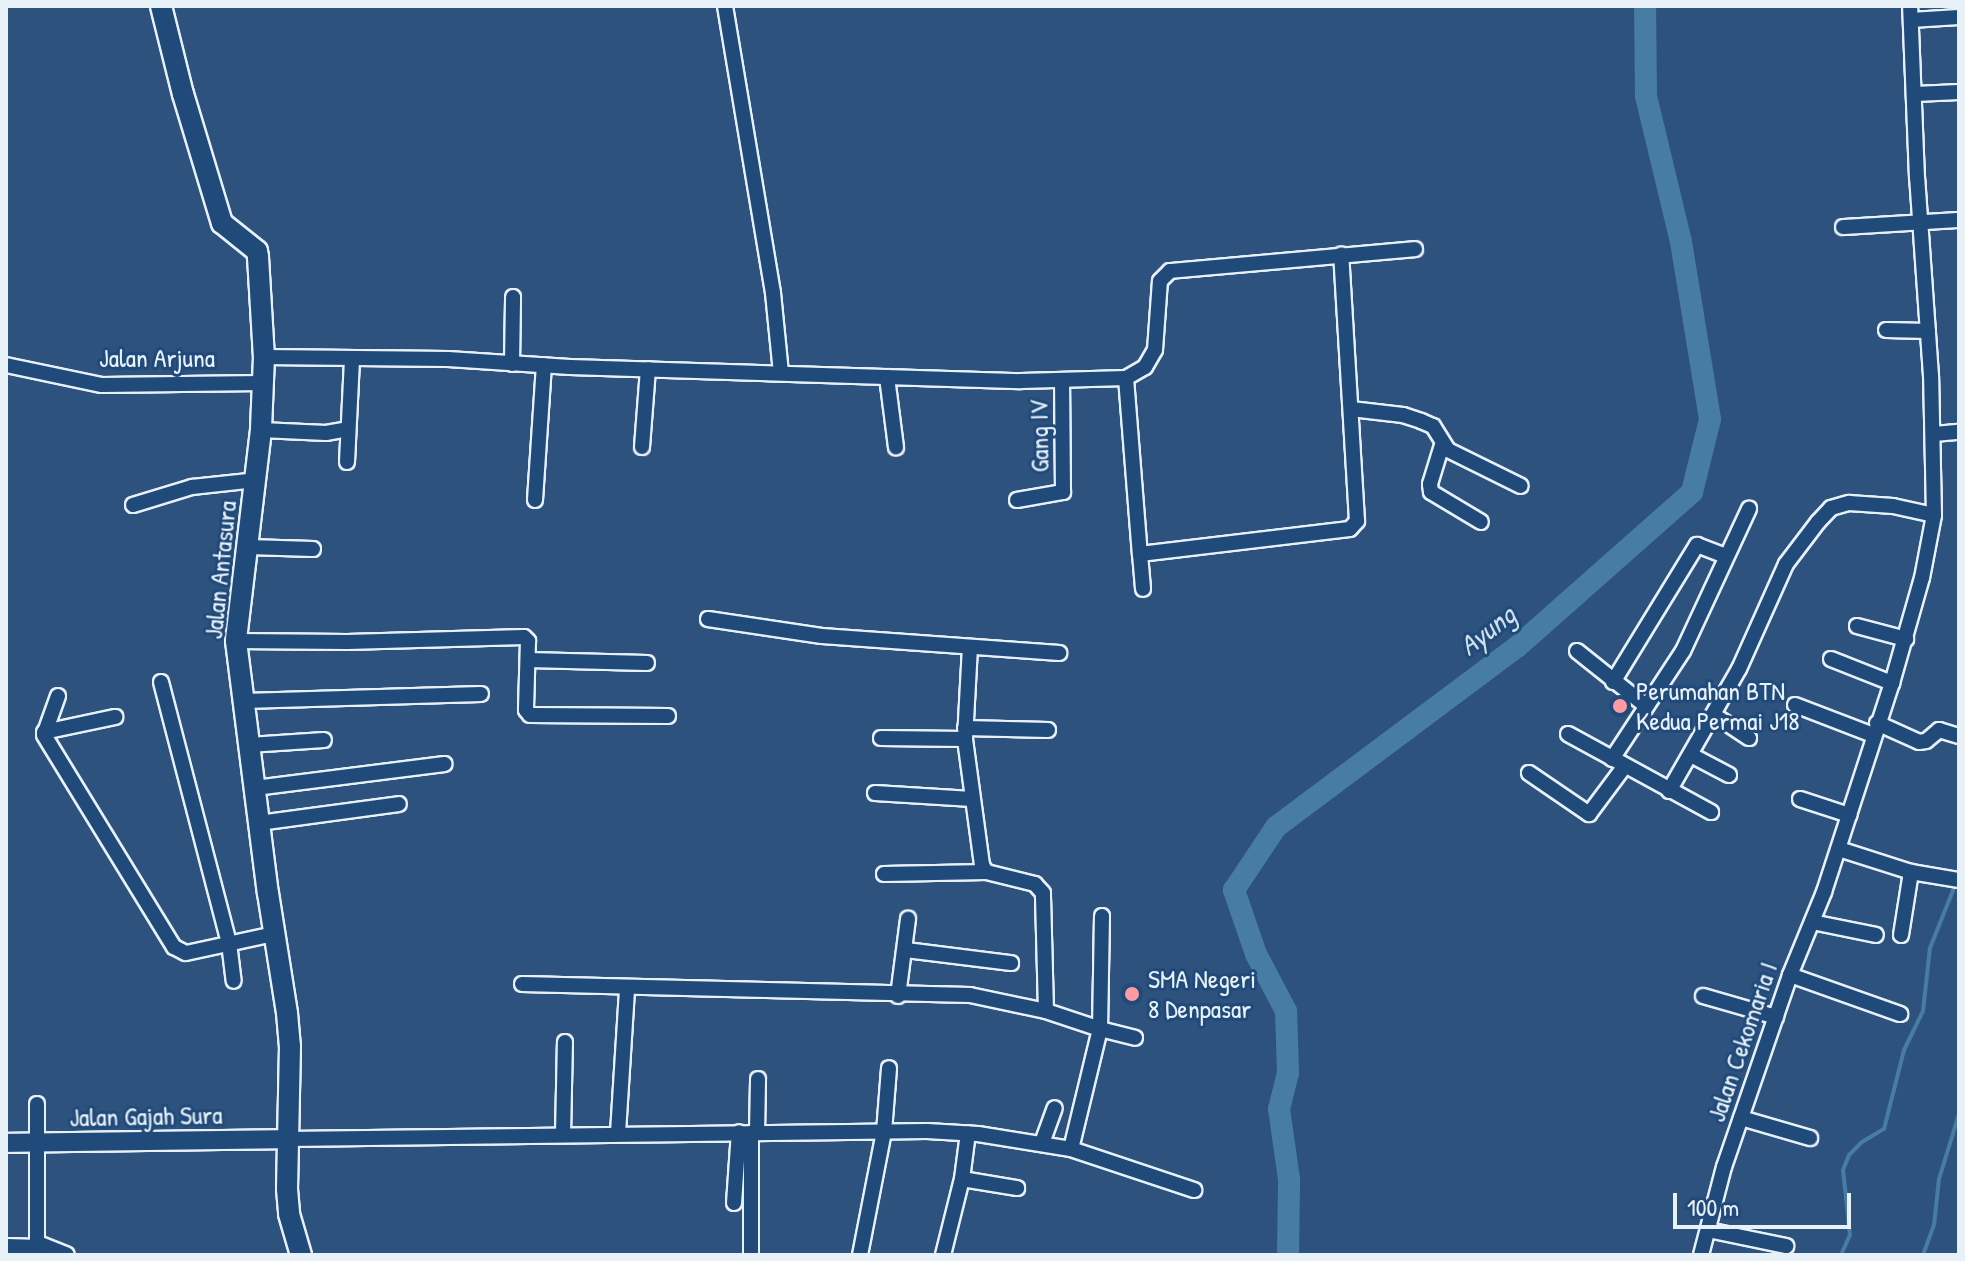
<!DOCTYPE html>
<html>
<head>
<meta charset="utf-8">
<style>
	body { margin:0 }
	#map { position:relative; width:1965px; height:1261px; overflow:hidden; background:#2e527e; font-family:"Patrick Hand",sans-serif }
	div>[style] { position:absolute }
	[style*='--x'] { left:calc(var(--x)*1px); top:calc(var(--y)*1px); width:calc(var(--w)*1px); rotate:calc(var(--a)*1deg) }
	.stream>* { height:4px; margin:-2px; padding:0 2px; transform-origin:2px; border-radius:2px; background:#477da3 }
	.river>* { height:22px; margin:-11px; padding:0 11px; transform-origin:11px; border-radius:11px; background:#477da3 }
	.roads { filter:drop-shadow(2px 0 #e8f1f8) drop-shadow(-2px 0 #e8f1f8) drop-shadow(0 2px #e8f1f8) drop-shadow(0 -2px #e8f1f8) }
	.minor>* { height:14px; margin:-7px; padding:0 7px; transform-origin:7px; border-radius:7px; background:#1f4a7a }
	.tertiary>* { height:18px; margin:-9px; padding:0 9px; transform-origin:9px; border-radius:9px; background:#1f4a7a }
	.secondary>* { height:20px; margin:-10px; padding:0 10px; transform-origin:10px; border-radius:10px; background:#1f4a7a }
	.dots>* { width:22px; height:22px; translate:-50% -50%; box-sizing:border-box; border:4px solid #1f4a7a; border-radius:50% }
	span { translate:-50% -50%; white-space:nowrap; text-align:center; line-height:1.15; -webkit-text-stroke:6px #1f4a7a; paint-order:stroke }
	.street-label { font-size:26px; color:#e8f1f8 }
	.poi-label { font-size:26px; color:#e8f1f8 }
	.left { translate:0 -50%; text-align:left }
	.water-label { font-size:28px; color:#d0e0eb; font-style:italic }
	.frame { position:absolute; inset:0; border:8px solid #e8f1f8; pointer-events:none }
	.scale { position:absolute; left:1673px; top:1193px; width:178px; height:36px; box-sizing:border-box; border:4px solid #e8f1f8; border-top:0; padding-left:10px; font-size:24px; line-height:28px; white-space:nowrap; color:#e8f1f8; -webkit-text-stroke:6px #1f4a7a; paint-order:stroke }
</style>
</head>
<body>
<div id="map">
	<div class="stream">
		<div style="--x:1841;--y:1255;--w:22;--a:-66"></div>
		<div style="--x:1850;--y:1235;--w:65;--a:-96.1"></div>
		<div style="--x:1843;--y:1170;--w:16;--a:-68"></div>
		<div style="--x:1849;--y:1155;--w:18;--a:-45"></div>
		<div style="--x:1862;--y:1142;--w:26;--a:-31"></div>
		<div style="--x:1884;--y:1129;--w:81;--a:-75.8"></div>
		<div style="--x:1904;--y:1050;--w:43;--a:-64"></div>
		<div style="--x:1923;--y:1011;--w:63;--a:-83.7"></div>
		<div style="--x:1930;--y:948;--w:70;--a:-68.2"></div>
		<div style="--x:1923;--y:1255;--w:32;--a:-70"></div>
		<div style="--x:1934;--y:1225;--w:46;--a:-83.8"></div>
		<div style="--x:1939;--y:1179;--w:68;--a:-72.9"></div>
	</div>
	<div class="river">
		<div style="--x:1288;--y:1255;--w:76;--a:-89.2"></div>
		<div style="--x:1289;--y:1179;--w:71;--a:-98.1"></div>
		<div style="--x:1279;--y:1109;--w:37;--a:-76"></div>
		<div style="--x:1288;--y:1073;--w:62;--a:-91.8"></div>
		<div style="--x:1286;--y:1011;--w:64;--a:-117.8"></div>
		<div style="--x:1256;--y:954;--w:68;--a:-109"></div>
		<div style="--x:1234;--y:890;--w:76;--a:-56.3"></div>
		<div style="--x:1276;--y:827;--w:301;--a:-36.8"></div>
		<div style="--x:1517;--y:647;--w:234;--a:-41.5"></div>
		<div style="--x:1692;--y:492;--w:75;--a:-76.1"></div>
		<div style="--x:1710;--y:419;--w:179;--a:-99.3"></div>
		<div style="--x:1681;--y:242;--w:150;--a:-103.5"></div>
		<div style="--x:1646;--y:96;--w:90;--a:-90.6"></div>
	</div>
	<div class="roads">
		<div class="minor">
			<div style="--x:725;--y:6;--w:291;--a:80.5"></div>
			<div style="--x:773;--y:293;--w:80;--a:84.3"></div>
			<div style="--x:1911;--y:20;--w:48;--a:-3.6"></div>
			<div style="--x:1915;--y:94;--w:44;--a:-2.6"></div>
			<div style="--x:1843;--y:227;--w:116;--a:-3.5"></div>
			<div style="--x:1886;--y:330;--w:42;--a:1.4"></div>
			<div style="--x:264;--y:357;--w:184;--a:0.6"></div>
			<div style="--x:448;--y:359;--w:122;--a:3.8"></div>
			<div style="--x:570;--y:367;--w:451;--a:1.8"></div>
			<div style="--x:1021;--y:381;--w:105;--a:-1.6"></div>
			<div style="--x:1126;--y:378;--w:22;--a:-30"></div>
			<div style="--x:1145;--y:367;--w:20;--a:-60"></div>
			<div style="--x:1155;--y:350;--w:69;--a:-85.9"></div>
			<div style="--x:1160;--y:281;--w:14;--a:-45"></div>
			<div style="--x:1170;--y:271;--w:246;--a:-5.1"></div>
			<div style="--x:512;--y:364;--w:67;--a:-89.1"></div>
			<div style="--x:6;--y:365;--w:98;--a:11.8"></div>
			<div style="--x:102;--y:385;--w:160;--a:-0.7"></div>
			<div style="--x:887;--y:377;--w:71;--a:82.7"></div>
			<div style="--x:1126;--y:378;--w:177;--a:85.5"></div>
			<div style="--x:1140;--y:554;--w:211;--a:-6.8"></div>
			<div style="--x:1350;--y:529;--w:11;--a:-49"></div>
			<div style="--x:1357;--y:521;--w:267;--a:-93.4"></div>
			<div style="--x:1351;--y:409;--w:52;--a:6.6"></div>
			<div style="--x:1403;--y:415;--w:19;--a:18"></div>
			<div style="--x:1421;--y:421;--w:13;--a:23"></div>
			<div style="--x:1433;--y:426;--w:28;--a:58"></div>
			<div style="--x:1448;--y:450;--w:81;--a:26.3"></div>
			<div style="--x:261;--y:430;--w:65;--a:2.6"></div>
			<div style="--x:326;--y:433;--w:22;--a:-10"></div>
			<div style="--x:1934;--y:434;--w:25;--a:-5"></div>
			<div style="--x:1442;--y:445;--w:41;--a:107.1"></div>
			<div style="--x:1430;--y:484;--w:8;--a:83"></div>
			<div style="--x:1431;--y:492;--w:58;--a:31"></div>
			<div style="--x:642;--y:447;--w:78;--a:-85.6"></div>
			<div style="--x:347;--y:462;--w:102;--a:-87.2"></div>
			<div style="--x:535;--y:500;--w:135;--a:-86.2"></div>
			<div style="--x:1017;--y:500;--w:47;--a:-9.9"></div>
			<div style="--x:1063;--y:492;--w:111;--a:-90.5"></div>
			<div style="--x:133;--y:505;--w:62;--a:-17"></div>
			<div style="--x:192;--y:487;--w:64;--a:-6.2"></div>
			<div style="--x:248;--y:547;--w:65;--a:1.8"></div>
			<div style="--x:1140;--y:554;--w:35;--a:85"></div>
			<div style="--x:708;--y:619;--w:115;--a:8.5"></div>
			<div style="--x:822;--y:636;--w:238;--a:4.1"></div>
			<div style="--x:1857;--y:626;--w:51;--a:14.9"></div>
			<div style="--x:236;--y:641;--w:111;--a:0.5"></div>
			<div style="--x:347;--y:642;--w:177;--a:-1.6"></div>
			<div style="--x:524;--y:637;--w:6;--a:45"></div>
			<div style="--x:528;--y:641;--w:69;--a:91.7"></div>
			<div style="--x:526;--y:710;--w:6;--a:51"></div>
			<div style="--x:530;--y:715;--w:138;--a:0.4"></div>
			<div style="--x:1577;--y:651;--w:88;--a:38.6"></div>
			<div style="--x:1831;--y:659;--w:66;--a:21.5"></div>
			<div style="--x:528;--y:660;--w:119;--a:1.4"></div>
			<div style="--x:161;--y:682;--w:270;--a:75.4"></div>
			<div style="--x:229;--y:943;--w:38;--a:83"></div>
			<div style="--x:1613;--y:682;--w:161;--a:-58.5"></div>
			<div style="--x:1697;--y:545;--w:31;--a:21"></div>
			<div style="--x:58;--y:696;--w:41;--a:109.7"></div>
			<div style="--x:44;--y:735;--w:249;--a:58.5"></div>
			<div style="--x:174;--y:947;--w:13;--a:27"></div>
			<div style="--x:186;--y:953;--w:90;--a:-12.2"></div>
			<div style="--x:244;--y:701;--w:237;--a:-1.7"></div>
			<div style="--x:1795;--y:705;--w:84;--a:21"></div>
			<div style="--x:1714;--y:715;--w:42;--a:33.3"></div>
			<div style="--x:1877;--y:723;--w:46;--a:24.3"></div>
			<div style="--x:1919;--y:742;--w:7;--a:-8"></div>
			<div style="--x:1926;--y:741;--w:17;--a:-40"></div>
			<div style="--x:1939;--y:730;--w:21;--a:17"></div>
			<div style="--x:965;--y:728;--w:83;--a:1.4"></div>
			<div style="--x:44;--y:732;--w:73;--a:-11.9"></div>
			<div style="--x:1568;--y:734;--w:163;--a:28.6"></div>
			<div style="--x:881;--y:738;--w:84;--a:0.7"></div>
			<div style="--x:249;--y:745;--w:75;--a:-3.8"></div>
			<div style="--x:1691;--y:755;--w:43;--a:27.8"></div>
			<div style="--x:1612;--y:759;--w:129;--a:-56.7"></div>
			<div style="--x:1683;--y:651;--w:157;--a:-65.1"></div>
			<div style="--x:1529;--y:773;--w:73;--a:34.3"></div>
			<div style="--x:1589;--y:814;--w:59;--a:-53.3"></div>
			<div style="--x:255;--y:788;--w:191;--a:-7.2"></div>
			<div style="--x:1669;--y:791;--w:141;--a:-60.2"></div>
			<div style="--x:1739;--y:669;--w:115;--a:-65.9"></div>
			<div style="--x:1786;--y:564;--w:53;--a:-52.7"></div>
			<div style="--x:1818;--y:522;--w:19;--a:-47"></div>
			<div style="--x:1831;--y:508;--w:19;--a:-16"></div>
			<div style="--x:1849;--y:503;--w:44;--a:3.9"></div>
			<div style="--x:1893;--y:506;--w:42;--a:12.4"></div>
			<div style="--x:875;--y:793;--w:97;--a:3.5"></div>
			<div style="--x:1800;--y:799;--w:52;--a:18.1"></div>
			<div style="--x:259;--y:823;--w:141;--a:-7.7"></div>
			<div style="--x:1839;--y:849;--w:76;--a:17.7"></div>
			<div style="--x:1911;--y:872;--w:49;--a:9.5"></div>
			<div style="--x:884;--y:874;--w:102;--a:-1.1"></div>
			<div style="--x:1102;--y:916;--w:113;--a:91"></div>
			<div style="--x:1100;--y:1029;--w:36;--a:14"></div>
			<div style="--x:1812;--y:922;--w:65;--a:11.5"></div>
			<div style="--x:1901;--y:935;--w:64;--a:-81"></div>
			<div style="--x:906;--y:950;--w:106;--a:7.1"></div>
			<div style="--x:1790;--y:975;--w:117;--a:19.5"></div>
			<div style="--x:522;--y:984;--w:448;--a:1.4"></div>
			<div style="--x:970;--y:995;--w:78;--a:11.9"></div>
			<div style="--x:1046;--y:1011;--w:118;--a:-91.5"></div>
			<div style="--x:1043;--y:893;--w:12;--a:-132"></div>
			<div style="--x:1035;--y:884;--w:50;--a:-166.2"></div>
			<div style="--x:986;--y:872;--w:8;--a:-120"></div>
			<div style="--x:982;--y:865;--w:127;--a:-97.7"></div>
			<div style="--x:965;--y:739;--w:92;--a:-86.9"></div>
			<div style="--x:898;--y:996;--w:78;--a:-82.6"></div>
			<div style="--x:1703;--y:996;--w:76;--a:16"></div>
			<div style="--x:1046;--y:1011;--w:57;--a:18.4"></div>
			<div style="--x:1100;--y:1029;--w:123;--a:103.6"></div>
			<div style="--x:1741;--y:1118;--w:72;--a:16.2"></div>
			<div style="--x:618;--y:1133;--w:145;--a:-86.4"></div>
			<div style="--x:757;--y:1133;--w:54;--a:-88.9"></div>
			<div style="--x:563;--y:1135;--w:93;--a:-88.8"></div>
			<div style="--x:287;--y:1139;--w:640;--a:-0.72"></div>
			<div style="--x:927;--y:1131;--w:51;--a:3.4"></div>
			<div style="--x:978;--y:1134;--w:94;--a:9.2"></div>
			<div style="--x:1071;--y:1149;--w:130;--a:18.4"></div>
			<div style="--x:1042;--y:1143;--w:37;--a:-70"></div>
			<div style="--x:962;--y:1179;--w:56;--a:9.3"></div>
			<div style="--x:734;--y:1203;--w:71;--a:-86"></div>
			<div style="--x:1708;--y:1230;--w:80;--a:11.6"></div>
			<div style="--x:38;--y:1243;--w:31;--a:22"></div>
			<div style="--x:6;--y:1246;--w:32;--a:2"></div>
			<div style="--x:37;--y:1255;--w:151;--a:-90"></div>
			<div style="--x:751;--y:1255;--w:122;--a:-90"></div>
			<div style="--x:860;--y:1255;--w:125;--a:-79"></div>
			<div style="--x:884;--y:1132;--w:64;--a:-85.5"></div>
			<div style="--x:943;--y:1255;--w:78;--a:-76"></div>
			<div style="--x:962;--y:1179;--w:46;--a:-82.6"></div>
			<div style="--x:1701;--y:1255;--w:91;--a:-75.4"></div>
			<div style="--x:1724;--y:1167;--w:203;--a:-71"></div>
			<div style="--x:1790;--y:975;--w:90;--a:-67.7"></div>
			<div style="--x:1824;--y:892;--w:220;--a:-72"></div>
			<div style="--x:1892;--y:683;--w:109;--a:-74.1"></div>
			<div style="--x:1922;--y:578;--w:64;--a:-79.2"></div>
			<div style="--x:1934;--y:515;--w:139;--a:-91.2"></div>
			<div style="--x:1931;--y:376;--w:198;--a:-94"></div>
			<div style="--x:1917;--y:178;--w:172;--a:-92.3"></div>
		</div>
		<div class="tertiary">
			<div style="--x:6;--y:1143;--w:281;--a:-0.8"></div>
		</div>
		<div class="secondary">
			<div style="--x:161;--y:6;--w:91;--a:76"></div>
			<div style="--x:183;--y:94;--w:135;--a:73.2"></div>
			<div style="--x:222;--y:223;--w:45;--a:38.7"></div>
			<div style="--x:257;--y:251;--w:6;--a:81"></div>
			<div style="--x:258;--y:257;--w:100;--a:86.6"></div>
			<div style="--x:264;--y:357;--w:73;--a:92.4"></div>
			<div style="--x:261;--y:430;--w:212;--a:96.8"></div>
			<div style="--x:236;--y:641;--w:254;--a:82.8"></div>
			<div style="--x:268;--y:893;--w:121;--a:81"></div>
			<div style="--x:287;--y:1013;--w:33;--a:85"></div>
			<div style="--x:290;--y:1046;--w:143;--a:91.2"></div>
			<div style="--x:287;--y:1189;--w:25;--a:85"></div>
			<div style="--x:289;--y:1214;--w:43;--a:73.7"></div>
		</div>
	</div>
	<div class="dots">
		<div style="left:1620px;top:706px;background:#ff9aa2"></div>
		<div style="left:1132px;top:994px;background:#ff9aa2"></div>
	</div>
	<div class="street-label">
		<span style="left:157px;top:358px">Jalan Arjuna</span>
		<span style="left:1039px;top:436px;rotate:-91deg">Gang IV</span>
		<span style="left:220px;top:570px;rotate:-84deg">Jalan Antasura</span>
		<span style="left:1742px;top:1042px;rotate:-71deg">Jalan Cekomaria I</span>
		<span style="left:146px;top:1116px;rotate:-1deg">Jalan Gajah Sura</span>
	</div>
	<div class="poi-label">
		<span class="left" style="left:1636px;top:706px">Perumahan BTN<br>Kedua Permai J18</span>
		<span class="left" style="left:1148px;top:994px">SMA Negeri<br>8 Denpasar</span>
	</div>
	<div class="water-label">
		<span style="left:1487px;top:630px;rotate:-38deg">Ayung</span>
	</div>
	<div class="frame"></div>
	<div class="scale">100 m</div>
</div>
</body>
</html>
